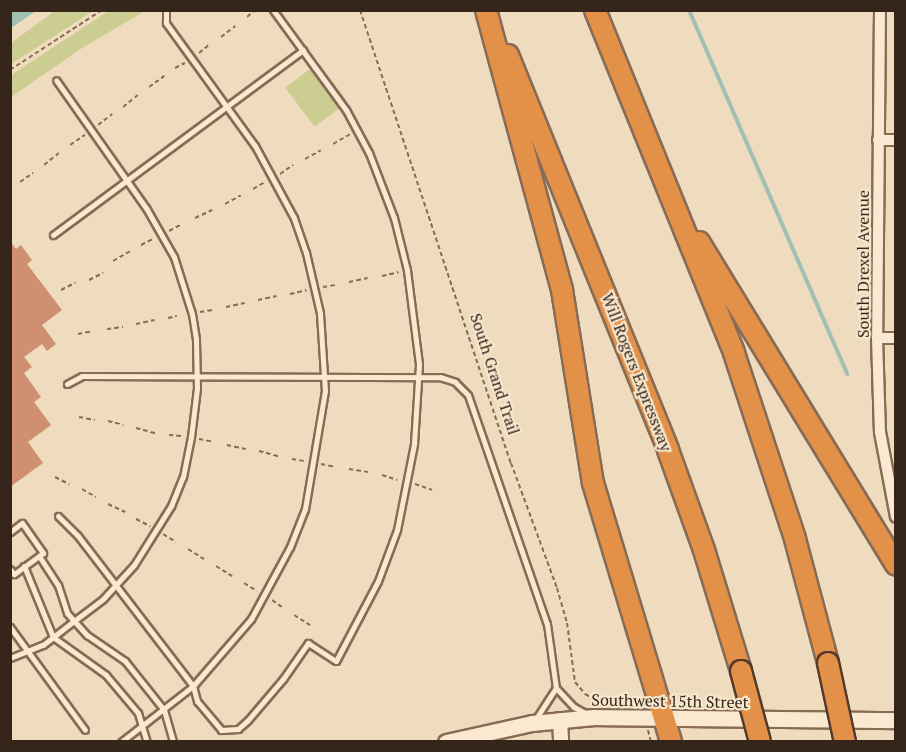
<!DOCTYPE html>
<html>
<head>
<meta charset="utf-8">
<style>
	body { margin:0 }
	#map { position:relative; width:906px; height:752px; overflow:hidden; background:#efdbbd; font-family:"PT Serif",serif }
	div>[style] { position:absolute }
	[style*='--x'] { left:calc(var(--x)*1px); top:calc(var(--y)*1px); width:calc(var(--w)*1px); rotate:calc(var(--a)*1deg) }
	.green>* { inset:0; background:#cccd91; transform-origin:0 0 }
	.water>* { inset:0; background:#a1c0b4 }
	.stream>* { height:4px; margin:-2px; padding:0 2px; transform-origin:2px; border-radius:2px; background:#a1c0b4 }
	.building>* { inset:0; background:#cf8f71 }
	.path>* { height:2px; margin-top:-1px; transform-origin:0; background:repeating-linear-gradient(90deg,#876b55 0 4.5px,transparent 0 7.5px) }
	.roads { filter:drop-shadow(2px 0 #876b55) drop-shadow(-2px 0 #876b55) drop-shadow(0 2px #876b55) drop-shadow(0 -2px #876b55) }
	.service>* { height:5px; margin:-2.5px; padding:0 2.5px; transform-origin:2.5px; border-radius:2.5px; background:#fae9d0 }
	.minor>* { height:10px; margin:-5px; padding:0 5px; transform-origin:5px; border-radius:5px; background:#fae9d0 }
	.tertiary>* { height:14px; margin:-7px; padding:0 7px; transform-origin:7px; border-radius:7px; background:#fae9d0 }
	.secondary>* { height:15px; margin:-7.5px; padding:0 7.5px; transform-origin:7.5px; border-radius:7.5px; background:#fae9d0 }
	.motorway>* { height:20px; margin:-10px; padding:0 10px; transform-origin:10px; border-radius:10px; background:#e39048 }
	.bridges { filter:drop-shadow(2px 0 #553a2a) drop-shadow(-2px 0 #553a2a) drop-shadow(0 2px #553a2a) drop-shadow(0 -2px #553a2a) }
	.motorway-bridge>* { height:20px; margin:-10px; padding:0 10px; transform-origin:10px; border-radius:10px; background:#e39048 }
	span { translate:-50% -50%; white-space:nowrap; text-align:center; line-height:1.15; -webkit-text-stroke:4.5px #f6e6cc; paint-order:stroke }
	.street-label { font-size:16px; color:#36251b }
	.frame { position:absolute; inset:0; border:12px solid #36251b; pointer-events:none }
</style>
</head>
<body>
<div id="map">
	<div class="green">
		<div style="clip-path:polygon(110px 10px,145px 11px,82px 48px,11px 97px,11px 75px)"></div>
		<div style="clip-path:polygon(55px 11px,93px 11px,11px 64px,11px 43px)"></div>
		<div style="left:318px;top:63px;width:49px;height:41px;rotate:53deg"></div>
	</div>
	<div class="water">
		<div style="clip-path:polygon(11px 10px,36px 10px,36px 11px,11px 28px)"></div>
	</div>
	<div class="stream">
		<div style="--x:689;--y:10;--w:397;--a:66.5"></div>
	</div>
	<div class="building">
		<div style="clip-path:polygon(10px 241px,16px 249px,21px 245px,32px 260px,27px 264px,62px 310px,42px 325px,56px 344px,47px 351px,42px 344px,24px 357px,32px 367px,24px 373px,41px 397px,34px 402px,51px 425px,28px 442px,43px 463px,10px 487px)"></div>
	</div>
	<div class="path">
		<div style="--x:360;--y:10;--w:478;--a:71.6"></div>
		<div style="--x:511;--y:463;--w:133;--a:69.8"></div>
		<div style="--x:557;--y:588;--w:36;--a:74"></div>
		<div style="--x:567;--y:623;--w:60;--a:82.3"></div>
		<div style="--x:575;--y:682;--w:16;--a:50"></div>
		<div style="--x:585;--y:694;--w:19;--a:28"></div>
		<div style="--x:247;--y:17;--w:11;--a:-41"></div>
		<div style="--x:221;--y:37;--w:18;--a:-38"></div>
		<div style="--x:199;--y:53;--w:13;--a:-39"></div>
		<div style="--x:175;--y:68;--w:11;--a:-27"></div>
		<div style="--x:10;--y:70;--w:110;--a:-33.1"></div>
		<div style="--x:149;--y:87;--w:19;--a:-36"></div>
		<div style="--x:123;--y:107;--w:19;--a:-39"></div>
		<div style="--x:98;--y:125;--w:18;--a:-38"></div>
		<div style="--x:333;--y:144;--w:20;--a:-30"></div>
		<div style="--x:70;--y:145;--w:18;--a:-34"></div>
		<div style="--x:305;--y:159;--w:18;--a:-29"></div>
		<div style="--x:44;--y:165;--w:19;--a:-39"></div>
		<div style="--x:280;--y:174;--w:16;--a:-35"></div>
		<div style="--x:20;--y:182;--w:16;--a:-35"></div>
		<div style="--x:253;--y:189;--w:14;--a:-30"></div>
		<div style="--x:225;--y:204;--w:18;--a:-29"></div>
		<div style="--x:195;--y:218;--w:19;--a:-25"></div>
		<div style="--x:169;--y:231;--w:15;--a:-28"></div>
		<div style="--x:141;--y:245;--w:13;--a:-27"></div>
		<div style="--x:113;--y:261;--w:20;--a:-30"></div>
		<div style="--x:382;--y:276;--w:17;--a:-13"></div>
		<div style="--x:89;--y:280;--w:16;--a:-27"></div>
		<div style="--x:349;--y:282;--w:19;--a:-12"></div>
		<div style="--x:323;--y:287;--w:12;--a:-9"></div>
		<div style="--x:61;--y:290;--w:16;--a:-27"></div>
		<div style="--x:290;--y:294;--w:17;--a:-13"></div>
		<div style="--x:258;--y:300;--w:19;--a:-12"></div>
		<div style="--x:226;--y:307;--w:19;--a:-12"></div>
		<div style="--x:200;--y:312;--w:13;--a:-9"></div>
		<div style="--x:168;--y:318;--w:9;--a:-13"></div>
		<div style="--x:136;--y:324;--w:19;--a:-12"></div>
		<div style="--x:107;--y:329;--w:16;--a:-7"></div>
		<div style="--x:78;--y:334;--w:15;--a:-11"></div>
		<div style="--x:79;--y:417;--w:16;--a:11"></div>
		<div style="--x:108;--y:421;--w:16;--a:14"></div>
		<div style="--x:136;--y:428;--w:20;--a:15"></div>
		<div style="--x:169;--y:435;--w:13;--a:4"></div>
		<div style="--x:199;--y:439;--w:15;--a:11"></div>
		<div style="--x:227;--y:445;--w:19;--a:12"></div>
		<div style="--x:259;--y:451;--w:20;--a:15"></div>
		<div style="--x:292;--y:459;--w:12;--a:9"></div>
		<div style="--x:321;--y:464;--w:15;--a:11"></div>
		<div style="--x:349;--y:469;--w:20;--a:9"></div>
		<div style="--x:382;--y:475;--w:16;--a:18"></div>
		<div style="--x:55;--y:477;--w:16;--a:27"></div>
		<div style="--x:415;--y:484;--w:18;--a:19"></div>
		<div style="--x:82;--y:489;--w:16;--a:30"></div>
		<div style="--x:108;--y:504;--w:19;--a:25"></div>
		<div style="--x:136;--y:519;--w:16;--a:27"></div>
		<div style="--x:163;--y:534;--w:15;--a:32"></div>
		<div style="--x:188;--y:549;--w:19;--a:32"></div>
		<div style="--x:216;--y:566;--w:19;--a:32"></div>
		<div style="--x:244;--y:583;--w:15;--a:32"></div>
		<div style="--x:272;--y:600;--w:12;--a:35"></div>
		<div style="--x:294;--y:615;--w:19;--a:32"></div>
		<div style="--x:616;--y:703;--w:14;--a:-21"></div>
		<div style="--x:629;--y:698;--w:8;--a:60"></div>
		<div style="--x:648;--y:730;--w:12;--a:76"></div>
	</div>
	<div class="roads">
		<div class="service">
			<div style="--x:53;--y:235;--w:311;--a:-36.5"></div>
			<div style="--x:67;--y:384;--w:17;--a:-28"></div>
			<div style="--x:82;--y:376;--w:358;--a:0.2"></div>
			<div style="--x:440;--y:377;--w:16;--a:18"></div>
			<div style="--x:455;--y:382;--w:18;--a:45"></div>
			<div style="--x:468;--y:395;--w:242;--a:71"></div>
			<div style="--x:547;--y:624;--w:65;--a:82"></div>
			<div style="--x:58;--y:516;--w:28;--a:45"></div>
			<div style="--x:78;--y:536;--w:189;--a:52.5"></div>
			<div style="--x:193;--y:686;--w:16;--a:75"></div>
			<div style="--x:197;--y:701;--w:38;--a:50"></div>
			<div style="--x:221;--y:730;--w:17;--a:-3"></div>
			<div style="--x:238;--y:729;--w:13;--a:-42"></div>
			<div style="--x:248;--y:720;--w:54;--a:-49.5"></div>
			<div style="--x:283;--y:679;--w:44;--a:-55.2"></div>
			<div style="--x:308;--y:643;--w:33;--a:33"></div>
			<div style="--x:336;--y:661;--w:90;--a:-62.3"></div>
			<div style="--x:378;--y:581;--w:54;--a:-69.6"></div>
			<div style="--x:397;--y:530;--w:88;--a:-78.8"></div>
			<div style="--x:414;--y:444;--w:80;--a:-86.4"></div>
			<div style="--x:419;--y:364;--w:95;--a:-97.3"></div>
			<div style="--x:407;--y:270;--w:54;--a:-104"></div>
			<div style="--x:394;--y:218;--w:70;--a:-111"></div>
			<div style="--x:369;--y:153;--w:49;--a:-118.1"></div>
			<div style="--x:346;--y:110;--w:124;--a:-126.1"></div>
			<div style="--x:10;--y:532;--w:15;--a:-37"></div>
			<div style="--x:22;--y:523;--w:37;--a:55"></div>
			<div style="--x:43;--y:553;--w:36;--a:144"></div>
			<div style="--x:14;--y:574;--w:6;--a:-129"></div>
			<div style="--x:39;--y:556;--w:35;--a:57"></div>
			<div style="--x:58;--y:585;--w:29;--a:72"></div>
			<div style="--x:67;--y:613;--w:30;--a:48"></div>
			<div style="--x:87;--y:635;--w:46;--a:34.4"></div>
			<div style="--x:125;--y:661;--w:63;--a:51.5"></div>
			<div style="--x:164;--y:710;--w:33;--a:74"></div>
			<div style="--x:24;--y:566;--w:77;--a:67.8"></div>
			<div style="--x:53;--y:637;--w:65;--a:35.6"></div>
			<div style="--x:106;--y:675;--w:50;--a:49.9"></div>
			<div style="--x:138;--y:713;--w:30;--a:73"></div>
			<div style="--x:10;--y:627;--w:127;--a:53.9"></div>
			<div style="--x:10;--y:658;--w:35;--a:-22"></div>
			<div style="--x:43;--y:645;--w:39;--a:-38"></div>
			<div style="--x:74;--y:621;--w:36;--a:-37"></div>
			<div style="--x:103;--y:599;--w:46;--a:-47.6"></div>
			<div style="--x:134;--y:565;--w:70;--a:-57.9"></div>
			<div style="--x:171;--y:506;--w:31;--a:-68"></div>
			<div style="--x:183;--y:477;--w:41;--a:-78.7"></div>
			<div style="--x:191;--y:437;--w:49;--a:-83"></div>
			<div style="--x:197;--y:388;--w:49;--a:-91.2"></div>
			<div style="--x:196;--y:339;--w:25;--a:-99"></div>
			<div style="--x:192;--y:314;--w:60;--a:-107.5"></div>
			<div style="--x:174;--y:257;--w:56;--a:-119.7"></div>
			<div style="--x:146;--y:208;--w:156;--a:-125.1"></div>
			<div style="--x:535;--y:720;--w:38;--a:-57"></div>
			<div style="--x:556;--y:688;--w:26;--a:47"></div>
			<div style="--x:574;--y:707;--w:13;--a:29"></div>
			<div style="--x:121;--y:742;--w:91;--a:-37.9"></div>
			<div style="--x:193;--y:686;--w:89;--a:-49.1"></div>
			<div style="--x:251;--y:619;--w:82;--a:-61.6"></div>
			<div style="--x:290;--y:547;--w:41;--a:-68.5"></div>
			<div style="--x:305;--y:509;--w:120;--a:-80.4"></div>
			<div style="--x:325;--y:391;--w:78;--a:-93.7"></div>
			<div style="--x:320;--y:313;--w:62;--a:-103.1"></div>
			<div style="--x:306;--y:253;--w:37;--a:-109"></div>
			<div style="--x:294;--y:218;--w:82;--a:-118.4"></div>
			<div style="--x:255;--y:146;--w:152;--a:-125.9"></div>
			<div style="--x:166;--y:23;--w:13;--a:-90"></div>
		</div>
		<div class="minor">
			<div style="--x:880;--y:10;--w:328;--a:90.5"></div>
			<div style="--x:877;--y:338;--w:94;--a:88.2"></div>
			<div style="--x:880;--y:432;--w:86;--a:79.3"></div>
			<div style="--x:878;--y:140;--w:18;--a:0"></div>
			<div style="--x:877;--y:338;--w:19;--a:0"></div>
		</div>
		<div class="tertiary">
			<div style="--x:560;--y:720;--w:22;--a:87"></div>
		</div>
		<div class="secondary">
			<div style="--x:446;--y:742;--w:88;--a:-12.5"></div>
			<div style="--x:532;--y:723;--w:62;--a:-5.5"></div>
			<div style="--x:594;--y:717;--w:302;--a:0.6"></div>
		</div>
		<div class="motorway">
			<div style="--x:486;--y:10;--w:290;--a:74.8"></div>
			<div style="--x:562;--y:290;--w:195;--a:80.9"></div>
			<div style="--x:593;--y:483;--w:270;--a:73.2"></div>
			<div style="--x:595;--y:10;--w:370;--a:67.9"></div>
			<div style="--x:734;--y:353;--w:196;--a:71.8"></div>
			<div style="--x:795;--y:539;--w:128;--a:75.1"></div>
			<div style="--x:508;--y:55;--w:426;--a:67.9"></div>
			<div style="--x:668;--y:450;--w:106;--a:70.2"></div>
			<div style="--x:704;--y:550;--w:127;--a:73"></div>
			<div style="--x:699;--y:242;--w:378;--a:58.6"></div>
		</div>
	</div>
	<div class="bridges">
		<div class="motorway-bridge">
			<div style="--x:828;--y:663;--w:81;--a:77.9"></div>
			<div style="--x:741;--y:671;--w:73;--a:75"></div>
		</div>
	</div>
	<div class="street-label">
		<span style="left:863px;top:264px;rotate:-90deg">South Drexel Avenue</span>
		<span style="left:637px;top:372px;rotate:69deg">Will Rogers Expressway</span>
		<span style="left:495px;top:374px;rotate:72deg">South Grand Trail</span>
		<span style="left:670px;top:701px;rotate:1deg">Southwest 15th Street</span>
	</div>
	<div class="frame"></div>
</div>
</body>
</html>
